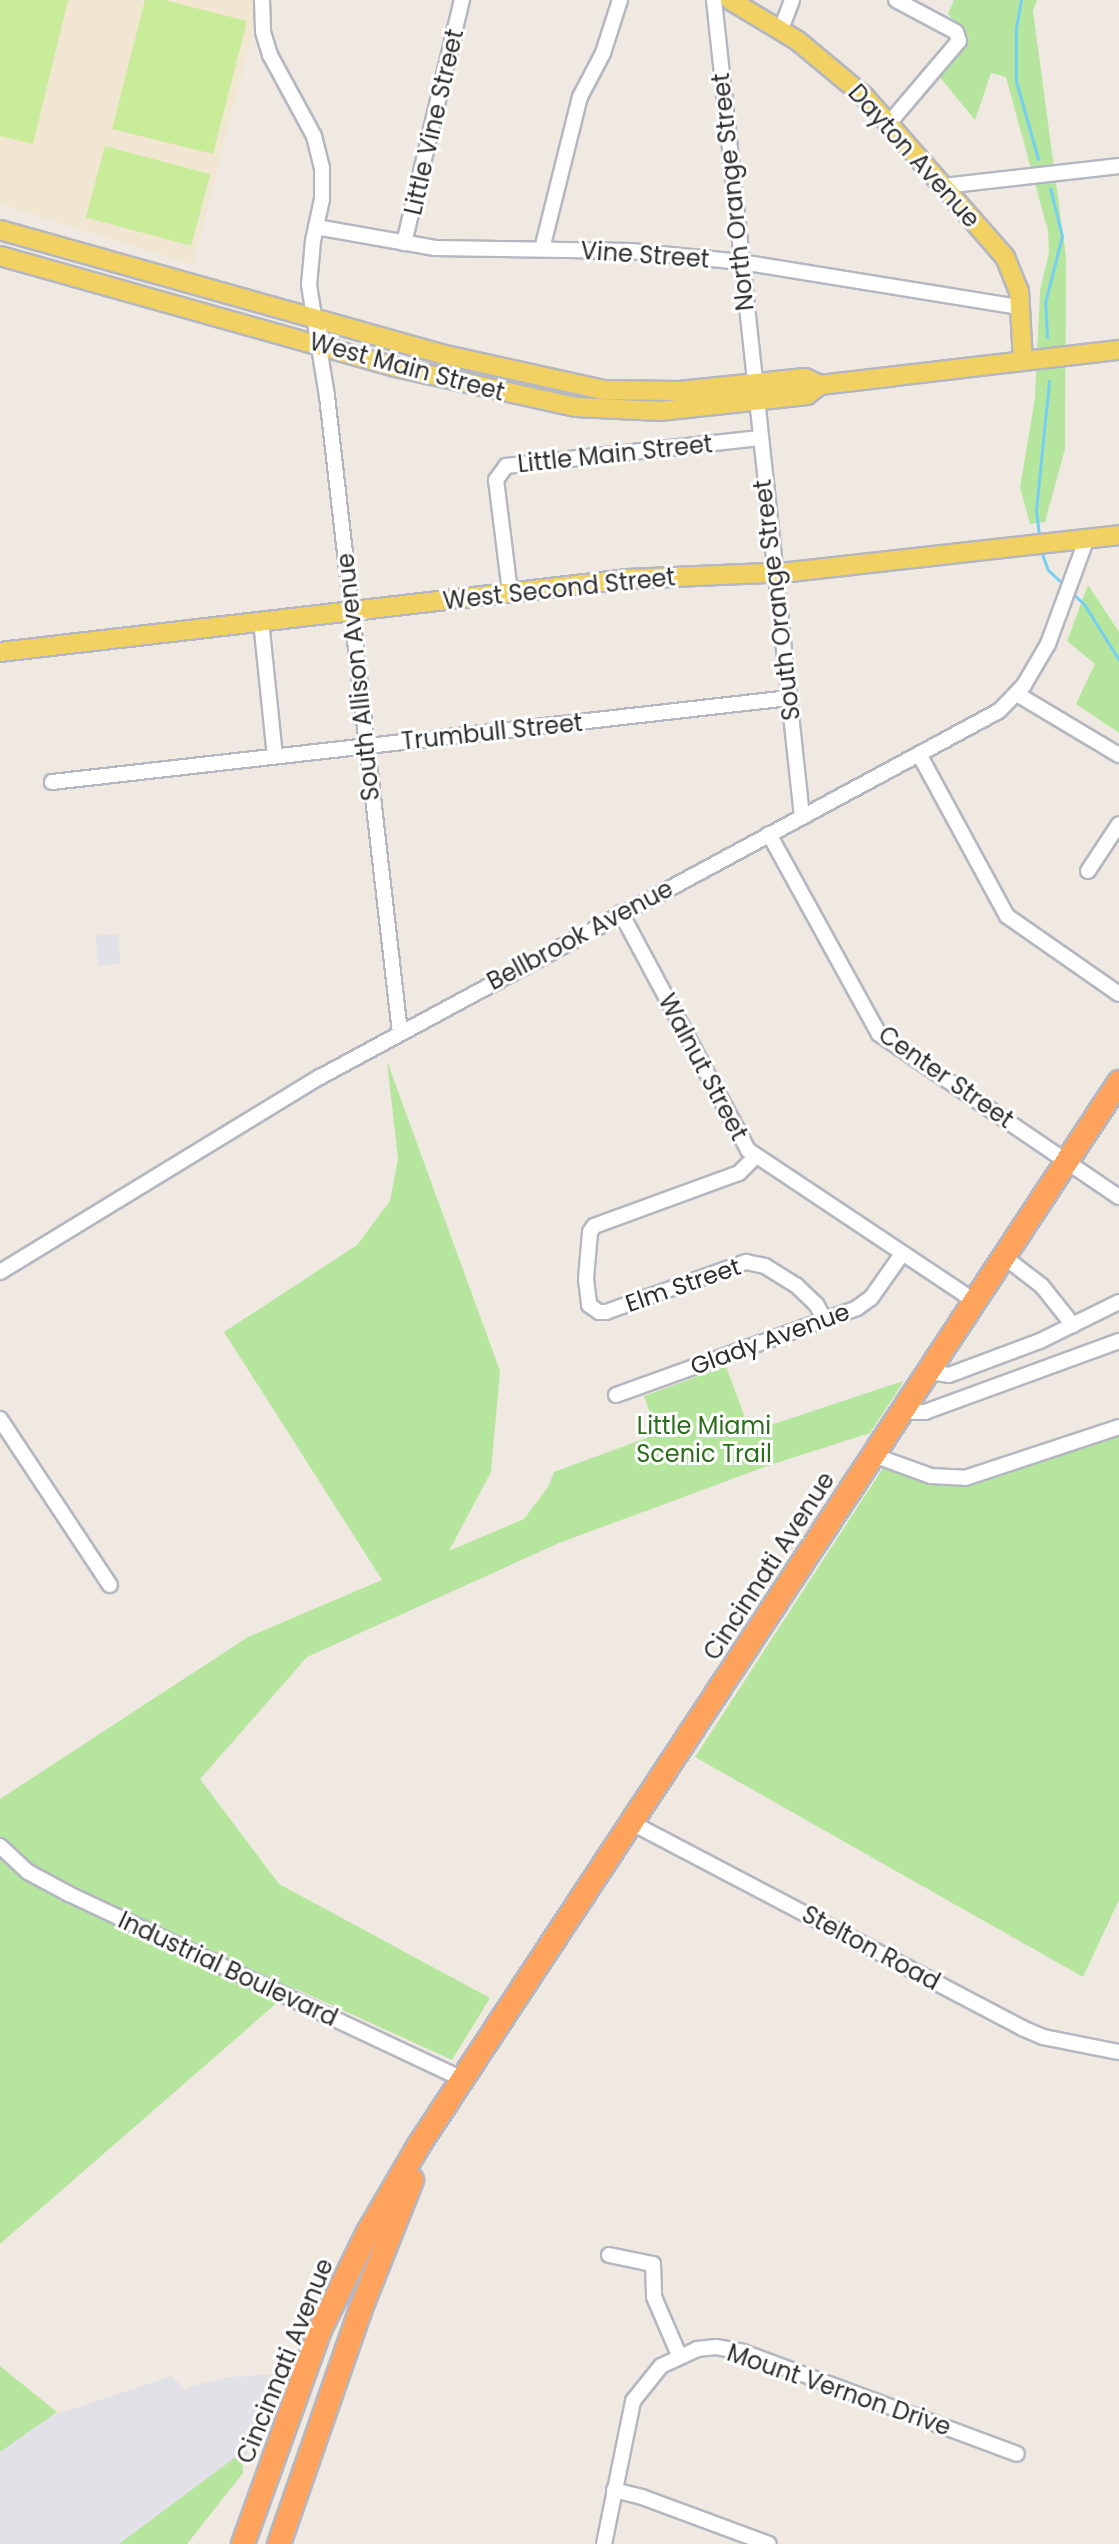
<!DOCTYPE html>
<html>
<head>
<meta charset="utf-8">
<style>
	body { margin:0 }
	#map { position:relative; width:1119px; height:2544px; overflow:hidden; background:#efe9e1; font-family:Poppins,sans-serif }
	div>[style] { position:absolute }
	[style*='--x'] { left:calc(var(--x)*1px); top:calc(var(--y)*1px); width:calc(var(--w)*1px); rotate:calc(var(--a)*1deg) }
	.industrial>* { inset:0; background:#e3e1e8; transform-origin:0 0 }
	.education>* { inset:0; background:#f0e6d1 }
	.green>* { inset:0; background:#b6e59e }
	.pitch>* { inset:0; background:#c9ec9a; transform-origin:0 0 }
	.stream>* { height:3px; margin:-1.5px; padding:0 1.5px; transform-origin:1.5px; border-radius:1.5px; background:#75cff0 }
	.roads { filter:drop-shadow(2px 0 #b4b7c1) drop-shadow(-2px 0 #b4b7c1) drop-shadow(0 2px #b4b7c1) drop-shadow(0 -2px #b4b7c1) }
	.minor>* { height:14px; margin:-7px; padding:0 7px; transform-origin:7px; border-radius:7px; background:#fff }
	.major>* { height:18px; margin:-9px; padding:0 9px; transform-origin:9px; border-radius:9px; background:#f2d163 }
	.highway>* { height:22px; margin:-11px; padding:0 11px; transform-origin:11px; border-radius:11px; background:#ffa35c }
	span { translate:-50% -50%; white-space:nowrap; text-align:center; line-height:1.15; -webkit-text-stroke:6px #fff; paint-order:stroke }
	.street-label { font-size:24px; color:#2e2e2e }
	.park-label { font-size:24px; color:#2c6e1b }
</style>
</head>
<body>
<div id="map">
	<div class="industrial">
		<div style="left:118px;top:934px;width:30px;height:22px;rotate:86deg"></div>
		<div style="clip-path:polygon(278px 2374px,237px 2477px,175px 2544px,0 2544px,0 2433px,172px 2376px,185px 2391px,192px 2386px,230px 2377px)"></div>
	</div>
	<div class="education">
		<div style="clip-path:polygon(0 0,261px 0,193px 265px,0 204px)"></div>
	</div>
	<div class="green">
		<div style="clip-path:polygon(954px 0,1037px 0,1033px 11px,1066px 257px,1065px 449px,1045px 522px,1030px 524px,1020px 487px,1035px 398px,1040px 291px,1049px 252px,1048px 231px,1006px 77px,991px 73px,975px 120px,938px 75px,969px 38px,948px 14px)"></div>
		<div style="clip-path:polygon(1088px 585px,1119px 632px,1119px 733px,1076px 704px,1095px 664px,1067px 641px)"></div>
		<div style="clip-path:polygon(387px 1061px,500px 1371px,491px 1472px,449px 1551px,524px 1519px,548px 1487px,554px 1472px,657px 1434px,644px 1396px,726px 1366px,750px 1432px,903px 1381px,902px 1384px,870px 1433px,773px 1464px,559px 1543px,307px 1657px,200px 1779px,279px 1884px,490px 1998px,452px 2060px,294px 1988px,0 2244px,0 1799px,248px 1637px,382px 1580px,224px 1332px,357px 1245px,390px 1201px,398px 1159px)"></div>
		<div style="clip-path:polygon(1119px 1432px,1119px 1900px,1083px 1977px,695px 1757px,883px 1468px,931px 1485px,968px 1485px)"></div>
		<div style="clip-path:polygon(0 2366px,57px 2412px,0 2452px)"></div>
		<div style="clip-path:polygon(241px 2453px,243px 2473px,187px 2544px,119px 2544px)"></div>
	</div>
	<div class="pitch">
		<div style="clip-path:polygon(0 0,68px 0,33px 144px,0 136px)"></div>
		<div style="clip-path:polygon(145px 0,164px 0,247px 21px,213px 154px,112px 129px)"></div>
		<div style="left:105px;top:146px;width:109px;height:74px;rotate:15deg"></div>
	</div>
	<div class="stream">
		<div style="--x:1021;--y:0;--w:27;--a:100"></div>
		<div style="--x:1016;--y:27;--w:54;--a:90"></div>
		<div style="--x:1016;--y:81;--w:81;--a:74.2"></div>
		<div style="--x:1047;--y:337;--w:34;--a:-93"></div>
		<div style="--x:1045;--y:303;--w:69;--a:-75.8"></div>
		<div style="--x:1062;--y:236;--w:49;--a:-104"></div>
		<div style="--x:1039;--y:535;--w:25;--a:-97"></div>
		<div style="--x:1036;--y:510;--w:130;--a:-84.2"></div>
		<div style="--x:1041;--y:551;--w:20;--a:70"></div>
		<div style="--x:1048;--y:570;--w:23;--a:43"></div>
		<div style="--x:1071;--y:592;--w:18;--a:43"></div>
		<div style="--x:1084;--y:604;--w:66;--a:58"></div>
	</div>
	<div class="roads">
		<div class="minor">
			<div style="--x:262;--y:0;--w:32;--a:88"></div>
			<div style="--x:263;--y:32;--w:24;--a:73"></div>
			<div style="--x:270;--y:55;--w:92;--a:61.5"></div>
			<div style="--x:314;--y:136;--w:33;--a:76"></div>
			<div style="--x:322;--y:168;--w:31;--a:90"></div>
			<div style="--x:322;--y:199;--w:43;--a:102.1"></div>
			<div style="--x:313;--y:241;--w:44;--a:95.2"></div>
			<div style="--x:309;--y:285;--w:112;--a:80.8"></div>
			<div style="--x:327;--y:396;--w:641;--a:83.46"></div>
			<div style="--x:714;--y:0;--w:822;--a:83.85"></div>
			<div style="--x:781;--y:29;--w:31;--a:-69"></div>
			<div style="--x:890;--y:122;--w:106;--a:-49.6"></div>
			<div style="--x:959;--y:41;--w:9;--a:-108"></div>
			<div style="--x:956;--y:32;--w:68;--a:-151.9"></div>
			<div style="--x:944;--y:186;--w:176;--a:-6.5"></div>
			<div style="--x:316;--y:227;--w:121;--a:10"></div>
			<div style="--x:435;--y:248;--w:196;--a:0.9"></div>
			<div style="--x:631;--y:251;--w:111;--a:5.7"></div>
			<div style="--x:741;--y:262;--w:283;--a:9.2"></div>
			<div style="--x:404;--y:243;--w:250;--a:-76.6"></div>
			<div style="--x:542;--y:249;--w:157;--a:-76"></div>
			<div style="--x:580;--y:97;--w:50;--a:-62.4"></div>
			<div style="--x:603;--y:53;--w:56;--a:-72.2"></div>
			<div style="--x:510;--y:592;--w:113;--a:-97.1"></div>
			<div style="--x:496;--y:480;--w:17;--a:-54"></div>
			<div style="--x:506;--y:466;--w:255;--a:-6.3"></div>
			<div style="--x:261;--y:621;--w:136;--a:84.1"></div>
			<div style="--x:1017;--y:694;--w:119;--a:30.9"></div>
			<div style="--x:919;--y:754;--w:184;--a:61.5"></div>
			<div style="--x:1007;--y:916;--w:136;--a:34.9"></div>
			<div style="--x:52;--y:782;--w:742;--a:-6.5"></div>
			<div style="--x:769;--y:834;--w:228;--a:61.2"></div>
			<div style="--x:879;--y:1034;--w:290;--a:34.2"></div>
			<div style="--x:1088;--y:871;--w:56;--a:-56.6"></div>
			<div style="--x:621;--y:913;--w:269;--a:61.8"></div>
			<div style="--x:748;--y:1150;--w:272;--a:33.7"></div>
			<div style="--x:755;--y:1157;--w:23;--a:135"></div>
			<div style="--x:739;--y:1173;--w:154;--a:159.9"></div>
			<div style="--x:594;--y:1226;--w:7;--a:124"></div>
			<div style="--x:590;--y:1232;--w:47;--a:94.9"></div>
			<div style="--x:586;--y:1279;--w:26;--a:83"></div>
			<div style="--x:589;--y:1305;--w:12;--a:35"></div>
			<div style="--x:599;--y:1312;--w:7;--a:0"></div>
			<div style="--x:606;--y:1312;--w:149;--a:-19.7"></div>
			<div style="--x:746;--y:1262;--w:19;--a:12"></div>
			<div style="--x:765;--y:1266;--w:36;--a:32"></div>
			<div style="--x:796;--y:1285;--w:28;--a:44"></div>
			<div style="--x:816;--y:1304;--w:18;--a:61"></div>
			<div style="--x:1003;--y:1256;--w:49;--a:37.6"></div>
			<div style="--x:1042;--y:1286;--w:50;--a:51.5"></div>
			<div style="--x:0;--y:1272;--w:375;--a:-31.4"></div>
			<div style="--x:320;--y:1077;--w:771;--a:-28.33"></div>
			<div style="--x:999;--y:711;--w:36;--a:-46"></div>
			<div style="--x:1024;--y:685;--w:48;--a:-59.7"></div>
			<div style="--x:1048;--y:644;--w:113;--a:-69.8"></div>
			<div style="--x:928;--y:1372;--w:21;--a:8"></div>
			<div style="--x:949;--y:1375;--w:97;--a:-20.5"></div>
			<div style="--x:1040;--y:1341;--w:88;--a:-26.3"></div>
			<div style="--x:616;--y:1395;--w:256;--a:-19.8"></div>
			<div style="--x:857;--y:1308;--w:17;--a:-36"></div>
			<div style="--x:871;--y:1298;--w:54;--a:-54.8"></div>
			<div style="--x:901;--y:1412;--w:24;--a:0"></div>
			<div style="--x:925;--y:1412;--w:207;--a:-20.1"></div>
			<div style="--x:0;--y:1419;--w:199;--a:56.5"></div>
			<div style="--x:873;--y:1455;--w:62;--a:19.9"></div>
			<div style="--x:931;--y:1476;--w:34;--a:3"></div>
			<div style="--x:965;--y:1478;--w:162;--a:-18.3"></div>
			<div style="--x:632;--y:1823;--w:441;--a:27.7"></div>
			<div style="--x:1022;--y:2028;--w:23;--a:23"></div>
			<div style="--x:1043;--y:2037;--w:77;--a:11.2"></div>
			<div style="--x:0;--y:1846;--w:38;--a:43"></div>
			<div style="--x:28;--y:1872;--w:47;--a:28.2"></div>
			<div style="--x:69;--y:1894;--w:435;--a:25.2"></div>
			<div style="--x:609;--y:2255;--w:45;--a:11.6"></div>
			<div style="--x:653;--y:2264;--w:33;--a:88"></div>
			<div style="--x:654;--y:2297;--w:63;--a:66.7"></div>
			<div style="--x:614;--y:2490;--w:29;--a:14"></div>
			<div style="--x:642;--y:2497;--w:135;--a:20.3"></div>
			<div style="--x:604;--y:2544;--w:146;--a:-78.5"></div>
			<div style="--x:633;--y:2401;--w:45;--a:-51.3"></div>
			<div style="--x:661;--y:2366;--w:40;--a:-25"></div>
			<div style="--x:697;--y:2349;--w:19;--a:-6"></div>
			<div style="--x:716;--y:2347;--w:27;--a:10"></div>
			<div style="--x:743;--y:2352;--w:292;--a:20.4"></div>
		</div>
		<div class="major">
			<div style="--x:730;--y:0;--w:79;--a:31.1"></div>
			<div style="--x:798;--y:41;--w:86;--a:39.8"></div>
			<div style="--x:864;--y:96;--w:214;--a:48.8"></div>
			<div style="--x:1005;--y:257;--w:37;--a:68"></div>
			<div style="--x:1019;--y:291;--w:70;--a:86.7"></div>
			<div style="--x:0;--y:230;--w:458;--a:15.7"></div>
			<div style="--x:441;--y:354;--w:167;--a:12.5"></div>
			<div style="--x:604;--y:390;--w:75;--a:0.8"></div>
			<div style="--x:679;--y:391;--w:127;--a:-5.9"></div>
			<div style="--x:805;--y:378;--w:17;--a:25"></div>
			<div style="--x:820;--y:385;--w:301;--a:-6.7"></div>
			<div style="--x:0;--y:256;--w:410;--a:15.7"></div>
			<div style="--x:395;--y:367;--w:185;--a:12.5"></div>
			<div style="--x:576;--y:407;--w:84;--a:2.7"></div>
			<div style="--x:660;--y:411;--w:148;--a:-6.2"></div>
			<div style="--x:807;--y:395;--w:16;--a:-38"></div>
			<div style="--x:0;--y:652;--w:631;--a:-6.64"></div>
			<div style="--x:627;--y:579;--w:163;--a:-2.5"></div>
			<div style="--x:790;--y:572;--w:331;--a:-6.4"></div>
		</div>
		<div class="highway">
			<div style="--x:243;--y:2544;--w:227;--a:-70.2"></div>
			<div style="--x:320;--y:2330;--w:109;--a:-63.9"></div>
			<div style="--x:368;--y:2232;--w:101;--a:-59.6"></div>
			<div style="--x:419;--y:2145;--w:1273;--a:-56.63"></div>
			<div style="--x:279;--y:2544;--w:247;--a:-70.8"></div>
			<div style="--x:360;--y:2311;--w:141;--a:-68.3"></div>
		</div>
	</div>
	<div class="street-label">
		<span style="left:434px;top:122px;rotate:-77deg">Little Vine Street</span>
		<span style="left:914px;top:156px;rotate:48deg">Dayton Avenue</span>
		<span style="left:733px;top:192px;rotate:-96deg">North Orange Street</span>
		<span style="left:645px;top:255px;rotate:4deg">Vine Street</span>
		<span style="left:407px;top:367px;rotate:15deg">West Main Street</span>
		<span style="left:615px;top:454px;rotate:-6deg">Little Main Street</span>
		<span style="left:559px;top:589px;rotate:-6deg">West Second Street</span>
		<span style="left:777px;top:600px;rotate:-97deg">South Orange Street</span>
		<span style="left:358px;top:677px;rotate:-96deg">South Allison Avenue</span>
		<span style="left:492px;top:732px;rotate:-6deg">Trumbull Street</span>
		<span style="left:580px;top:935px;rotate:-28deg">Bellbrook Avenue</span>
		<span style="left:703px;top:1067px;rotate:62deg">Walnut Street</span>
		<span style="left:946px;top:1077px;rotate:35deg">Center Street</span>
		<span style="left:683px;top:1285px;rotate:-19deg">Elm Street</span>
		<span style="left:770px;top:1339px;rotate:-20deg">Glady Avenue</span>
		<span style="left:769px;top:1566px;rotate:-57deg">Cincinnati Avenue</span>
		<span style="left:871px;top:1948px;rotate:28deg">Stelton Road</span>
		<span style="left:228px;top:1969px;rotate:25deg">Industrial Boulevard</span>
		<span style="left:285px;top:2361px;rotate:-68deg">Cincinnati Avenue</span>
		<span style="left:839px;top:2390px;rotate:19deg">Mount Vernon Drive</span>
	</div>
	<div class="park-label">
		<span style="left:704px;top:1440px">Little Miami<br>Scenic Trail</span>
	</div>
</div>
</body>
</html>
